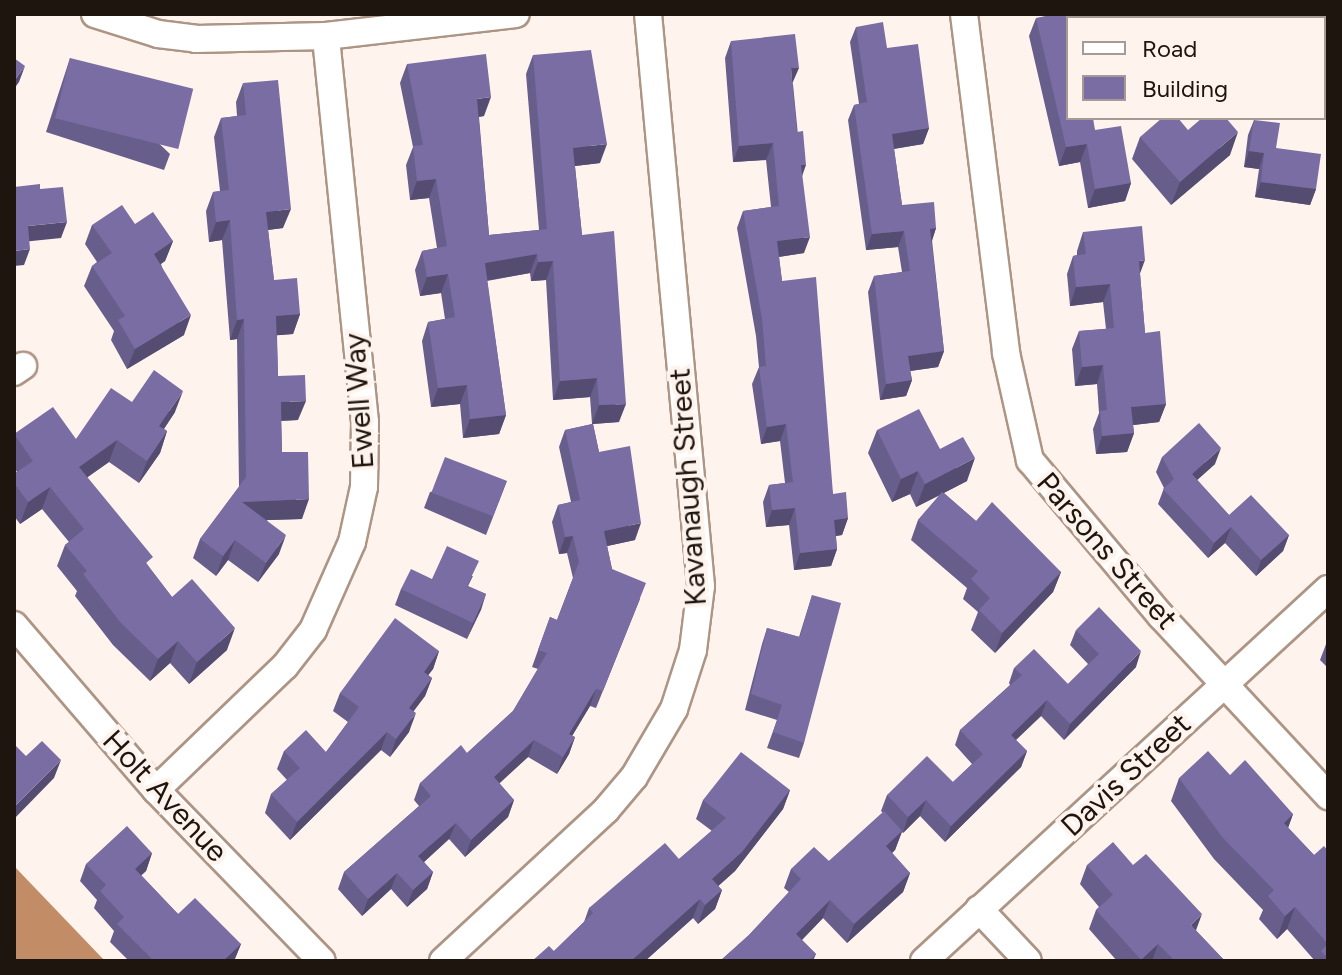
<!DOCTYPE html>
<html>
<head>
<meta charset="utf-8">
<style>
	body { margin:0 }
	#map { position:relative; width:1342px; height:975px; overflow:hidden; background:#fff4ed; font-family:Figtree,sans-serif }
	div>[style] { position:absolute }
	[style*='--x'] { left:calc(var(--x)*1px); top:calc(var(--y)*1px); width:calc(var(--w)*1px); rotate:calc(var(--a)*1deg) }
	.water>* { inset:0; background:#c28c66 }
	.roads { filter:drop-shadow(2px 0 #ad9585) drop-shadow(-2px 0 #ad9585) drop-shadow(0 2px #ad9585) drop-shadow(0 -2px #ad9585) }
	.minor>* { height:26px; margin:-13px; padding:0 13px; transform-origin:13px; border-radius:13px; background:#fff }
	.wall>* { inset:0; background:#685e8c }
	.shaded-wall>* { inset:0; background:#554c72 }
	.building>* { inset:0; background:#796da3; transform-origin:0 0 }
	span { translate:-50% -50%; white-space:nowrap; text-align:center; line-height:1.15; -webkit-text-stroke:8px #fff4ed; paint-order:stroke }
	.street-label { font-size:30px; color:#1e150f }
	.frame { position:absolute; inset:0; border:16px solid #1e150f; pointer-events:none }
	.legend { position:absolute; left:1066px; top:16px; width:260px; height:104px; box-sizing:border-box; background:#fff4ed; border:2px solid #a59b94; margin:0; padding:10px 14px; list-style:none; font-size:24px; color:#1e150f }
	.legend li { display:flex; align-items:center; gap:16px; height:40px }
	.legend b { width:40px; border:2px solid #a59b94 }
</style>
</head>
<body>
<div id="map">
	<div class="water">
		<div style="clip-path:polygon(14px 866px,105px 961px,14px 961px)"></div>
	</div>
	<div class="roads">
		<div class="minor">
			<div style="--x:95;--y:14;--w:66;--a:17.6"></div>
			<div style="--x:158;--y:34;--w:38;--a:7"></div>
			<div style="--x:196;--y:39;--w:130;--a:-1.3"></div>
			<div style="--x:326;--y:36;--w:191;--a:-6.6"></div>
			<div style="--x:964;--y:14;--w:342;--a:82.9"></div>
			<div style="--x:1006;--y:353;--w:110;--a:77.4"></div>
			<div style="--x:1030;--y:460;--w:204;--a:50"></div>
			<div style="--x:1161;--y:616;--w:246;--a:47.1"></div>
			<div style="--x:1246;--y:14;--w:4;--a:76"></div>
			<div style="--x:14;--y:372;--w:11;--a:-34"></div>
			<div style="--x:14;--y:625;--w:218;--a:49.3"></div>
			<div style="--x:156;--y:790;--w:238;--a:45.9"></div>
			<div style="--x:156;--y:790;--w:179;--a:-43.9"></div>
			<div style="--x:285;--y:666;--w:46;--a:-52.1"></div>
			<div style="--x:313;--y:630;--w:96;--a:-66.1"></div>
			<div style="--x:352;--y:542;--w:56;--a:-77.7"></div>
			<div style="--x:364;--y:487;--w:65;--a:-89.1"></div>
			<div style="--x:365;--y:422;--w:388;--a:-95.8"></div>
			<div style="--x:979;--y:909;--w:71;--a:46.7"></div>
			<div style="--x:443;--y:961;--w:222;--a:-42.8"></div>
			<div style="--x:606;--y:810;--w:43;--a:-49.7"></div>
			<div style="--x:634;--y:777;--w:79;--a:-59.5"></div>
			<div style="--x:674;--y:709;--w:62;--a:-72.1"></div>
			<div style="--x:693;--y:650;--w:64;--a:-82.9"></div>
			<div style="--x:701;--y:586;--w:574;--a:-95.29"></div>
			<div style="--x:924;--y:961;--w:549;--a:-42.64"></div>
		</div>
	</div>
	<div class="wall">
		<div style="clip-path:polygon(1036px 18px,1095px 130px,1131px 183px,1125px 201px,1088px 208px,1080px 162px,1059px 166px,1029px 36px)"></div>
		<div style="clip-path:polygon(856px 27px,887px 48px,929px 128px,923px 144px,894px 149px,902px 205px,936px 228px,932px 240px,944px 351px,938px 367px,910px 371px,912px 380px,906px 396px,880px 400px,868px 292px,874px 276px,902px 272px,898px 247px,866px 250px,848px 120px,854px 105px,859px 104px,850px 42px)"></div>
		<div style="clip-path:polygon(731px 41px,793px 84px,802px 176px,804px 253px,779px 257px,782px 281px,833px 494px,848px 518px,842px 535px,836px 536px,837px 549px,831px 566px,794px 570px,789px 525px,766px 527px,763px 502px,769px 485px,785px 483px,780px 441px,761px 444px,752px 384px,759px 367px,756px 336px,737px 228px,743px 211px,771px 207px,766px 160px,733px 162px,725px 58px)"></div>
		<div style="clip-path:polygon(533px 55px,600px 163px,575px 166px,582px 235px,619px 422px,593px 424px,599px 452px,635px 540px,607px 546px,612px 569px,640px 599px,596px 708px,590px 706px,572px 736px,575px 737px,569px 754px,557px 774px,528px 757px,499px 783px,514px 800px,508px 817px,465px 857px,449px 839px,424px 862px,433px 872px,427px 889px,407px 907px,391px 889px,362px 916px,338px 889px,344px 872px,419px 806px,414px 800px,420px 783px,467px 753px,513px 711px,538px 669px,532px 667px,550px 617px,557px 620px,573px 578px,567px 553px,559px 554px,552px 522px,558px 505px,571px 502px,559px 447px,565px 430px,592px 424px,590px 397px,553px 400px,546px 280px,531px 281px,530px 273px,487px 281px,506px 415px,499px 434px,463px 438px,460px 404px,431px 407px,422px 341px,428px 322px,445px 319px,441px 293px,420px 296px,415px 270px,422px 251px,437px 248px,429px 198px,410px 200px,406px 165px,413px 147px,400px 83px,407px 64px,484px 116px,479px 117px,489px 235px,539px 230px,526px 74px)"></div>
		<div style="clip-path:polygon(70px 58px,170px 154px,164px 170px,46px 132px)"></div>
		<div style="clip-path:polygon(243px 83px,283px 228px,268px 230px,274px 280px,300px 314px,293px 334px,277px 335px,278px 376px,298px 420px,281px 421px,282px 452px,302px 519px,267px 520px,279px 554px,258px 582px,228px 560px,216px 576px,193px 558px,200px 539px,239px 487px,237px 339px,230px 340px,222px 240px,209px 242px,206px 211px,213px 192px,220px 191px,214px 137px,221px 118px,237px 116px,236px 102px)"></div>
		<div style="clip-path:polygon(1254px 120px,1276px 148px,1316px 189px,1310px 205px,1255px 197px,1259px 169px,1244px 167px,1248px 135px)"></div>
		<div style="clip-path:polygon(1188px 130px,1230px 155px,1171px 205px,1132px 159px,1140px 137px)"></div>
		<div style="clip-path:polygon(135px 224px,173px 241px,165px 261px,161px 264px,184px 335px,127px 369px,111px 340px,114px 331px,84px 286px,92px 266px,97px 262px,85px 244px,92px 225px)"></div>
		<div style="clip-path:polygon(1083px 232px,1140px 274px,1145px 333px,1166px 404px,1159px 422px,1133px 425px,1134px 433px,1127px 452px,1096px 454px,1093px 429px,1099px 413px,1097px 384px,1075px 386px,1072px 349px,1079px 331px,1106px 329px,1103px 302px,1070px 306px,1067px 274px,1073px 256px,1077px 255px,1077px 251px)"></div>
		<div style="clip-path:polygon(132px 402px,175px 412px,164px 429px,167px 431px,160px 453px,139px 483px,109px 462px,87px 477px,149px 567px,172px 597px,227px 650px,189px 684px,170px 663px,150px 681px,113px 645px,75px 596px,77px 591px,57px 566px,65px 545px,69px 542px,42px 509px,20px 524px,14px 516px,14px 474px,17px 472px,14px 467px,14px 434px,76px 439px)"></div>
		<div style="clip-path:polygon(877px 430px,940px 449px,967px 481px,944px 493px,976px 521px,1061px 572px,1053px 592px,995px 653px,971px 630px,978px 612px,963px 599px,967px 588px,911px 540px,918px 520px,940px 495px,916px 507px,910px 494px,892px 502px,868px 453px)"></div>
		<div style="clip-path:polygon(1162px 457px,1215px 464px,1197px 480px,1229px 515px,1289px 535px,1283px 551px,1256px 576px,1225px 543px,1208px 558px,1158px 504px,1164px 488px,1156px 472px)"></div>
		<div style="clip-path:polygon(507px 481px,486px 535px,424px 508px,430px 492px)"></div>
		<div style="clip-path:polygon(473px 576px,468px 586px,486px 594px,467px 639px,395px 605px,401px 589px,432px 579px)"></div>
		<div style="clip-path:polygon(812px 595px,804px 743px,799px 758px,767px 748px,777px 720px,745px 710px,762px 644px,767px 628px,799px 637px)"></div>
		<div style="clip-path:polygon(1076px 630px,1136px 667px,1064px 740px,1041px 716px,1016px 740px,1027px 751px,1021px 767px,945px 842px,920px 816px,903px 833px,902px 832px,895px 850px,892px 853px,910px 873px,903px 892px,847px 943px,823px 918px,802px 940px,816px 954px,813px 961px,720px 961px,749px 935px,789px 892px,784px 888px,791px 869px,829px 861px,883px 813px,881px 811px,887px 795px,953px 782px,972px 764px,955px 745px,960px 730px,1010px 685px,1009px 683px,1014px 668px,1068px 684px,1088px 664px,1070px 645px)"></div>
		<div style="clip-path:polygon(1328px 639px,1328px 668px,1320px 660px)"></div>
		<div style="clip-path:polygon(439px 651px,433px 669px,428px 675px,432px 678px,425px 696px,413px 712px,409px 732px,390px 757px,381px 750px,290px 840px,265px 813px,271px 794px,287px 780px,277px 769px,284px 751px,326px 752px,348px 722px,333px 711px,340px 693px)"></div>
		<div style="clip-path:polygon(1230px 775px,1293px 814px,1288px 828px,1314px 855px,1328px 851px,1328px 961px,1315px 961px,1287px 929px,1277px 939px,1259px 919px,1263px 910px,1214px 859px,1171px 801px,1179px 778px)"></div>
		<div style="clip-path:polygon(790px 790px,783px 809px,735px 871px,718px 886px,722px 890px,715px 909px,698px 924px,693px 918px,645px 961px,532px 961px,554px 951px,584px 922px,589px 908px,679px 859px,712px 831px,696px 819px,703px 800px)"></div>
		<div style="clip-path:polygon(152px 853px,146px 871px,141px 875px,178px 914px,241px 944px,234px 961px,129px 961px,110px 942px,114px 931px,94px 908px,97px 900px,80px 881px,86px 864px)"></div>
		<div style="clip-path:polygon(1087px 865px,1133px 865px,1225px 961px,1117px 961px,1089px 929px,1096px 910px,1099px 907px,1080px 884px)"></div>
	</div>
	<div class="shaded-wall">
		<div style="clip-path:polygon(25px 66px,19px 82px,14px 89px,14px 81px)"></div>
		<div style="clip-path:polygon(791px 68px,799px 68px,792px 84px)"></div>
		<div style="clip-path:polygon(491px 97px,484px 116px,470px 118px,477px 99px)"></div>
		<div style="clip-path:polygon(929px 128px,923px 144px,886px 150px,892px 134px)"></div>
		<div style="clip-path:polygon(1238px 132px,1230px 155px,1171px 205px,1180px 182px)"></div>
		<div style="clip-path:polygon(773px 143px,766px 160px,733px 162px,739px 146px)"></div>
		<div style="clip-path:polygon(607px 144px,600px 163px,566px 167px,573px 148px)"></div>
		<div style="clip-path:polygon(1087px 144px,1080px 162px,1059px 166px,1066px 147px)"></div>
		<div style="clip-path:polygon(1249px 151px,1264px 153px,1259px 169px,1244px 167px)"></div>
		<div style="clip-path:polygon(801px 165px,806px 165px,800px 182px)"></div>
		<div style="clip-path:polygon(436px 179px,429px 198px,410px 200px,417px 181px)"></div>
		<div style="clip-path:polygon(1261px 182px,1316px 189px,1310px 205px,1255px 197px)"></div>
		<div style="clip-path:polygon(1131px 183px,1125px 201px,1088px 208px,1095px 189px)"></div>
		<div style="clip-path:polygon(291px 209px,283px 228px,259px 231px,266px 212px)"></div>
		<div style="clip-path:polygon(230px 220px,222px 240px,209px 242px,216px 222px)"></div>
		<div style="clip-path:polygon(67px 222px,61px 238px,22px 242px,28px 226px)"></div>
		<div style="clip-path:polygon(936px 228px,931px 244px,930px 229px)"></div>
		<div style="clip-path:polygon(904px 231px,898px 247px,866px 250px,872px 234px)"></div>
		<div style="clip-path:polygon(810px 237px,804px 253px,771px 258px,777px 241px)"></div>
		<div style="clip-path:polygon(173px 241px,165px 261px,147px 273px,154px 254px)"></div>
		<div style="clip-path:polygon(30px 249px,24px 265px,14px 266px,14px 251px)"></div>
		<div style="clip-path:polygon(537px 254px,530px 273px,478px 282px,485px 263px)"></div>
		<div style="clip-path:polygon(1145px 260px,1138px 279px,1139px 261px)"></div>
		<div style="clip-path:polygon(553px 261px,546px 280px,531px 281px,538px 262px)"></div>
		<div style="clip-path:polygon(448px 274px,441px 293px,420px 296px,427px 277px)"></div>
		<div style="clip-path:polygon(1110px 284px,1103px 302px,1070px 306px,1076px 287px)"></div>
		<div style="clip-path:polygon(300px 314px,293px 334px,269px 336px,276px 316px)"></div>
		<div style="clip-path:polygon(191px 315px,184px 335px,127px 369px,135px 349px)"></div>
		<div style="clip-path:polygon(244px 319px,237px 339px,230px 340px,237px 320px)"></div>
		<div style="clip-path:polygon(944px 351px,938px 367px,903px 372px,908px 356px)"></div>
		<div style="clip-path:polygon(1103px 365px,1097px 384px,1075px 386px,1082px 367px)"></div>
		<div style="clip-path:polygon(597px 378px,590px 397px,553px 400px,560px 381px)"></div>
		<div style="clip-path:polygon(912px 380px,906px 396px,880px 400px,886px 384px)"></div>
		<div style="clip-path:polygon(467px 385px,460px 404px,431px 407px,438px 388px)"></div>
		<div style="clip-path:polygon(183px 391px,175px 412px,151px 448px,159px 426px)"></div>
		<div style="clip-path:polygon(306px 401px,298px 420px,274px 421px,281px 402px)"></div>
		<div style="clip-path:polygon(626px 404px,619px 422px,592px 424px,599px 405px)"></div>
		<div style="clip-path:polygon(1166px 404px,1159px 422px,1125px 426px,1131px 407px)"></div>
		<div style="clip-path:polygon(506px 415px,499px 434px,463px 438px,470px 419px)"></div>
		<div style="clip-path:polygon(786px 424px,780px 441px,761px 444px,767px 427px)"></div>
		<div style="clip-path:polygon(167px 431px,160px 453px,139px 483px,147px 461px)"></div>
		<div style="clip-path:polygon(1134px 433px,1127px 452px,1096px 454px,1102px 436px)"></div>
		<div style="clip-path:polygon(117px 440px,109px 462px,71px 489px,79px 467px)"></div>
		<div style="clip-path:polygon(1221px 448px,1215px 464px,1186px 490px,1192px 474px)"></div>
		<div style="clip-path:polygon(975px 458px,967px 481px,916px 507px,925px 484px)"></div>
		<div style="clip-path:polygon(918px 471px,910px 494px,892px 502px,901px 479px)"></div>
		<div style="clip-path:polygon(50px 487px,42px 509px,20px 524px,28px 502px)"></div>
		<div style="clip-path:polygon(309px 499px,302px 519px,235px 521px,242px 502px)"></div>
		<div style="clip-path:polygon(795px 508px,789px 525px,766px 527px,772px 510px)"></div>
		<div style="clip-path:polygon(848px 518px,842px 535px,828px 537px,834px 520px)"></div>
		<div style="clip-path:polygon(641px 523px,635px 540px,598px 548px,604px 531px)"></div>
		<div style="clip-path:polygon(1231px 527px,1225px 543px,1208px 558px,1214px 543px)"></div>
		<div style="clip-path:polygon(286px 535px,279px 554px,258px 582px,266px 563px)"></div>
		<div style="clip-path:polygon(1289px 535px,1283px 551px,1256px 576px,1261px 560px)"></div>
		<div style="clip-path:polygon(573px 536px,567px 553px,559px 554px,565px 537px)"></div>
		<div style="clip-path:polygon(235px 540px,228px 560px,216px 576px,223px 556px)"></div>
		<div style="clip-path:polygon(837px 549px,831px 566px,794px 570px,800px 553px)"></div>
		<div style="clip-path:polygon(1061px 572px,1053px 592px,995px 653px,1002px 633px)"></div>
		<div style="clip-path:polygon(486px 594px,481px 610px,467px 639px,473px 623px)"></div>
		<div style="clip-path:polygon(235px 628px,227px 650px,189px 684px,197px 662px)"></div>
		<div style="clip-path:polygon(178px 641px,170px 663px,150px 681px,158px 659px)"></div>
		<div style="clip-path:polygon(439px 651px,433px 669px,417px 690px,424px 672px)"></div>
		<div style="clip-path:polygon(1141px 651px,1136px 667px,1064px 740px,1070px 724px)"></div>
		<div style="clip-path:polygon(432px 678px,425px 696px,402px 726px,409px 708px)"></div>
		<div style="clip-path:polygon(596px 689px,590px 706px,563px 751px,569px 734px)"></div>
		<div style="clip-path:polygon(1047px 700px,1041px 716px,1005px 750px,1011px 735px)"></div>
		<div style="clip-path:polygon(416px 713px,409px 732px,390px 757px,396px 739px)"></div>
		<div style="clip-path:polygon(387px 732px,381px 750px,290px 840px,297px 822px)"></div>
		<div style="clip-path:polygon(575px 737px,569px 754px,557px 774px,563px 757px)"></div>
		<div style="clip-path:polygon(534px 740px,528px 757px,488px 794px,494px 777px)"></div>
		<div style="clip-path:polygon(1027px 751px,1021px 767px,945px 842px,951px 826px)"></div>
		<div style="clip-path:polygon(61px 760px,54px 778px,14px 819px,14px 807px)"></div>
		<div style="clip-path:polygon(790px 790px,783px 809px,735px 871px,705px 898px,712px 879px)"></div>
		<div style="clip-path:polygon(514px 800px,508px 817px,465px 857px,471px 840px)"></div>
		<div style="clip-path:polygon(926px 800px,920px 816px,903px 833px,908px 817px)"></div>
		<div style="clip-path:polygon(1293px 814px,1285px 836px,1284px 823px)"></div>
		<div style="clip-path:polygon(456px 823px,449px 839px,412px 873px,418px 856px)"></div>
		<div style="clip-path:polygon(902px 831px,895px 850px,879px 865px,886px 846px)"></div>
		<div style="clip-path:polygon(152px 853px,146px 871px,129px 887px,135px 869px)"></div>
		<div style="clip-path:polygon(433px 872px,427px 889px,407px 907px,413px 890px)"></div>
		<div style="clip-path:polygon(397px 873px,391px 889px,362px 916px,368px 899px)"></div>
		<div style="clip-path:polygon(910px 873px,903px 892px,847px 943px,854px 924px)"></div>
		<div style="clip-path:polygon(722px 890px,715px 909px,698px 924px,705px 905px)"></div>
		<div style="clip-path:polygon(700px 899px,693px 918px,645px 961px,631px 961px)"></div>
		<div style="clip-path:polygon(830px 900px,823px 918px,789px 953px,796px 934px)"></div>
		<div style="clip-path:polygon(1295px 907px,1287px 929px,1277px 939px,1285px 916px)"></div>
		<div style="clip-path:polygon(1202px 914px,1195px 933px,1191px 925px)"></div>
		<div style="clip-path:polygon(241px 944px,234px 961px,223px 961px)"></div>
		<div style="clip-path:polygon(1158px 944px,1152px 961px,1141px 961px,1141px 960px)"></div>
	</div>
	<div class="building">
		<div style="clip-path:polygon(1055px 14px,1074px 14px,1075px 18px,1068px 18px,1068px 118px,1093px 118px,1095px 130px,1121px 126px,1131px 183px,1095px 189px,1087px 144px,1066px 147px,1036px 18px)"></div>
		<div style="left:1117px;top:14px;width:26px;height:4px"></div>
		<div style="clip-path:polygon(883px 22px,887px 48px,918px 44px,929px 128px,892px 134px,902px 205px,934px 202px,936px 228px,930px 229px,944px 351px,908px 356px,912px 380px,886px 384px,874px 276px,910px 271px,904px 231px,872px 234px,854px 105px,867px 102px,856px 27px)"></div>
		<div style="clip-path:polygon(795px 34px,799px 68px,791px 68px,797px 132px,803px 131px,806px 165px,801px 165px,810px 237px,777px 241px,782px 281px,816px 277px,833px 494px,846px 492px,848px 518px,834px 520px,837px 549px,800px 553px,795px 508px,772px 510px,769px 485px,793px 482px,786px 424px,767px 427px,759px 367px,766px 366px,762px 319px,743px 211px,779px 206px,773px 143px,739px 146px,731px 41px)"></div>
		<div style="clip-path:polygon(591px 50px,607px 144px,573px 148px,582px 235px,614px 231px,626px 404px,599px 405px,597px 378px,560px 381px,553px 261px,538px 262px,537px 254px,485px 263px,506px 415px,470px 419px,467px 385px,438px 388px,428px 322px,455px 317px,448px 274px,427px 277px,422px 251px,447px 246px,436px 179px,417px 181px,413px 146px,423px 145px,407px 64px,486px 54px,491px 97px,477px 99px,489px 235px,547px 229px,533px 55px)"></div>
		<div style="clip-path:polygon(14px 58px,25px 66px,14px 81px)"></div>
		<div style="left:70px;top:58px;width:127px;height:62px;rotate:14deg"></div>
		<div style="clip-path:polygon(278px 80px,291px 209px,266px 212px,274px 280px,297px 278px,300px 314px,276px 316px,278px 376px,305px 375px,306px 401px,281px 402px,282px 452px,308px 452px,309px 499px,242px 502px,286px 535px,266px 563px,235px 540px,223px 556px,200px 539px,246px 477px,244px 319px,237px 320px,230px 220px,216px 222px,213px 192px,229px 190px,221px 118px,246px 115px,243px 83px)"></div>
		<div style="clip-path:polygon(1162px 118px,1178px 118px,1188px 130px,1202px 118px,1226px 118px,1238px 132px,1180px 182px,1140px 137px)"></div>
		<div style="clip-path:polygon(1254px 120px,1280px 123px,1276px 148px,1321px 154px,1316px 189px,1261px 182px,1264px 153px,1249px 151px)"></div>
		<div style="clip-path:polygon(40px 184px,40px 189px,63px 187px,67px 222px,28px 226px,30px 249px,14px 251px,14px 187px)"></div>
		<div style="clip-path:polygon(122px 205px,135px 224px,153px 212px,173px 241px,154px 254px,191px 315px,135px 349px,118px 320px,125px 316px,92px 266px,112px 253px,92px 225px)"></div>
		<div style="clip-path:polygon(1142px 226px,1145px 260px,1139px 261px,1145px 333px,1160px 331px,1166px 404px,1131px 407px,1134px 433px,1102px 436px,1100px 411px,1107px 410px,1103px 365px,1082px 367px,1079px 331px,1114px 328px,1110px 284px,1076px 287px,1073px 256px,1086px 254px,1083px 232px)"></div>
		<div style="clip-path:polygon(154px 370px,183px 391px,159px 426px,167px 431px,147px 461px,117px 440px,79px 467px,153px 557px,146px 563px,172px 597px,192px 579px,235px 628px,197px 662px,178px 641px,158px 659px,121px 623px,83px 574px,87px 571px,65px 545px,84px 529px,50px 487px,28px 502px,14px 483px,14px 474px,33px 461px,14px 434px,53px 407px,76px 439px,111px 388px,132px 402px)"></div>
		<div style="clip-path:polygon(919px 409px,940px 449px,963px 437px,975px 458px,925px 484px,918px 471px,901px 479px,877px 430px)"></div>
		<div style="clip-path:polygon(1199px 423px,1221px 448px,1192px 474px,1229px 515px,1251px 495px,1289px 535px,1261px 560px,1231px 527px,1214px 543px,1163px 489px,1174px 479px,1162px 457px)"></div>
		<div style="clip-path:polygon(593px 424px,599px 452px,630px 446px,641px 523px,604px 531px,612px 569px,646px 583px,603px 691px,596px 689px,569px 734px,575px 737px,563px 757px,534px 740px,494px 777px,514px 800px,471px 840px,456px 823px,418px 856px,433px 872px,413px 890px,397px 873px,368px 899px,344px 872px,431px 796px,420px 783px,461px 745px,467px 753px,513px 711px,547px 653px,538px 650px,550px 617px,557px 620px,579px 562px,573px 536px,565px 537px,558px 505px,580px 500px,565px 430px)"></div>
		<div style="left:445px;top:457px;width:66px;height:38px;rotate:21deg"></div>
		<div style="clip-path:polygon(942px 492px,976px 521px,992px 502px,1061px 572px,1002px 633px,979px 610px,990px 598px,971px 579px,978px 571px,918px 520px)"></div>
		<div style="clip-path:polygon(447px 546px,479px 561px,467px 586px,486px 594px,473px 623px,401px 589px,411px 569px,432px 579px)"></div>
		<div style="clip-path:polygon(812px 595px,841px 603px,804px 743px,773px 732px,782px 705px,751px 694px,767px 628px,800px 637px)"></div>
		<div style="clip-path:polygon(1099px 607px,1141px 651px,1070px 724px,1047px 700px,1011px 735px,1027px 751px,951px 826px,926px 800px,908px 817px,887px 795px,927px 756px,953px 782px,983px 754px,960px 730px,1022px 675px,1014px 668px,1034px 649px,1068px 684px,1099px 654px,1076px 630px)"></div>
		<div style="clip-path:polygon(395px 618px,439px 651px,424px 672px,432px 678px,409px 708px,416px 713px,396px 739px,387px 732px,297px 822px,271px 794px,300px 768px,284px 751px,306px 730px,326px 752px,359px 707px,340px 693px)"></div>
		<div style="clip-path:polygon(42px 741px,61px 760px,14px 807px,14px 744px,26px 756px)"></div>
		<div style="clip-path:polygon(1208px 751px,1230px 775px,1245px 760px,1293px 814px,1284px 823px,1314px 855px,1324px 846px,1328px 851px,1328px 944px,1295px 907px,1285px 916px,1268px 896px,1274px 890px,1222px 837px,1179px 778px)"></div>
		<div style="clip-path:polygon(741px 752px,790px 790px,742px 852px,712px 879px,722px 890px,705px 905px,700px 899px,631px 961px,532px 961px,549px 946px,554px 951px,593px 913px,589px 908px,665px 843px,679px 859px,726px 818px,703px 800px)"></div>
		<div style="clip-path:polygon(884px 811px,902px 831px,886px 846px,910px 873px,854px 924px,830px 900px,796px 934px,816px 954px,809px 961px,720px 961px,749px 935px,801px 879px,791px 869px,814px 847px,829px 861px)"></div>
		<div style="clip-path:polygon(127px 826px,152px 853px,135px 869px,178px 914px,195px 898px,241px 944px,223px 961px,154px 961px,117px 924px,124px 917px,100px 891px,106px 885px,86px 864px)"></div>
		<div style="clip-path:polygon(1113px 842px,1133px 865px,1146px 854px,1202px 914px,1191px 925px,1225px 961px,1175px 961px,1158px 944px,1141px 960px,1096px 910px,1113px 895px,1087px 865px)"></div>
		<div style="clip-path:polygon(1328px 944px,1328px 958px,1321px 951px)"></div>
	</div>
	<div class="street-label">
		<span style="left:359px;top:401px;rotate:-94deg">Ewell Way</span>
		<span style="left:688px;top:487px;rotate:-94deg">Kavanaugh Street</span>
		<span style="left:1107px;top:551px;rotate:49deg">Parsons Street</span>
		<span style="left:1126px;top:775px;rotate:-43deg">Davis Street</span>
		<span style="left:165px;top:796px;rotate:47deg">Holt Avenue</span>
	</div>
	<div class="frame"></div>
	<ul class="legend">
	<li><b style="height:10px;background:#fff"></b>Road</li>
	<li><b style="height:22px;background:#796da3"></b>Building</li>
	</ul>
</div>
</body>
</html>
